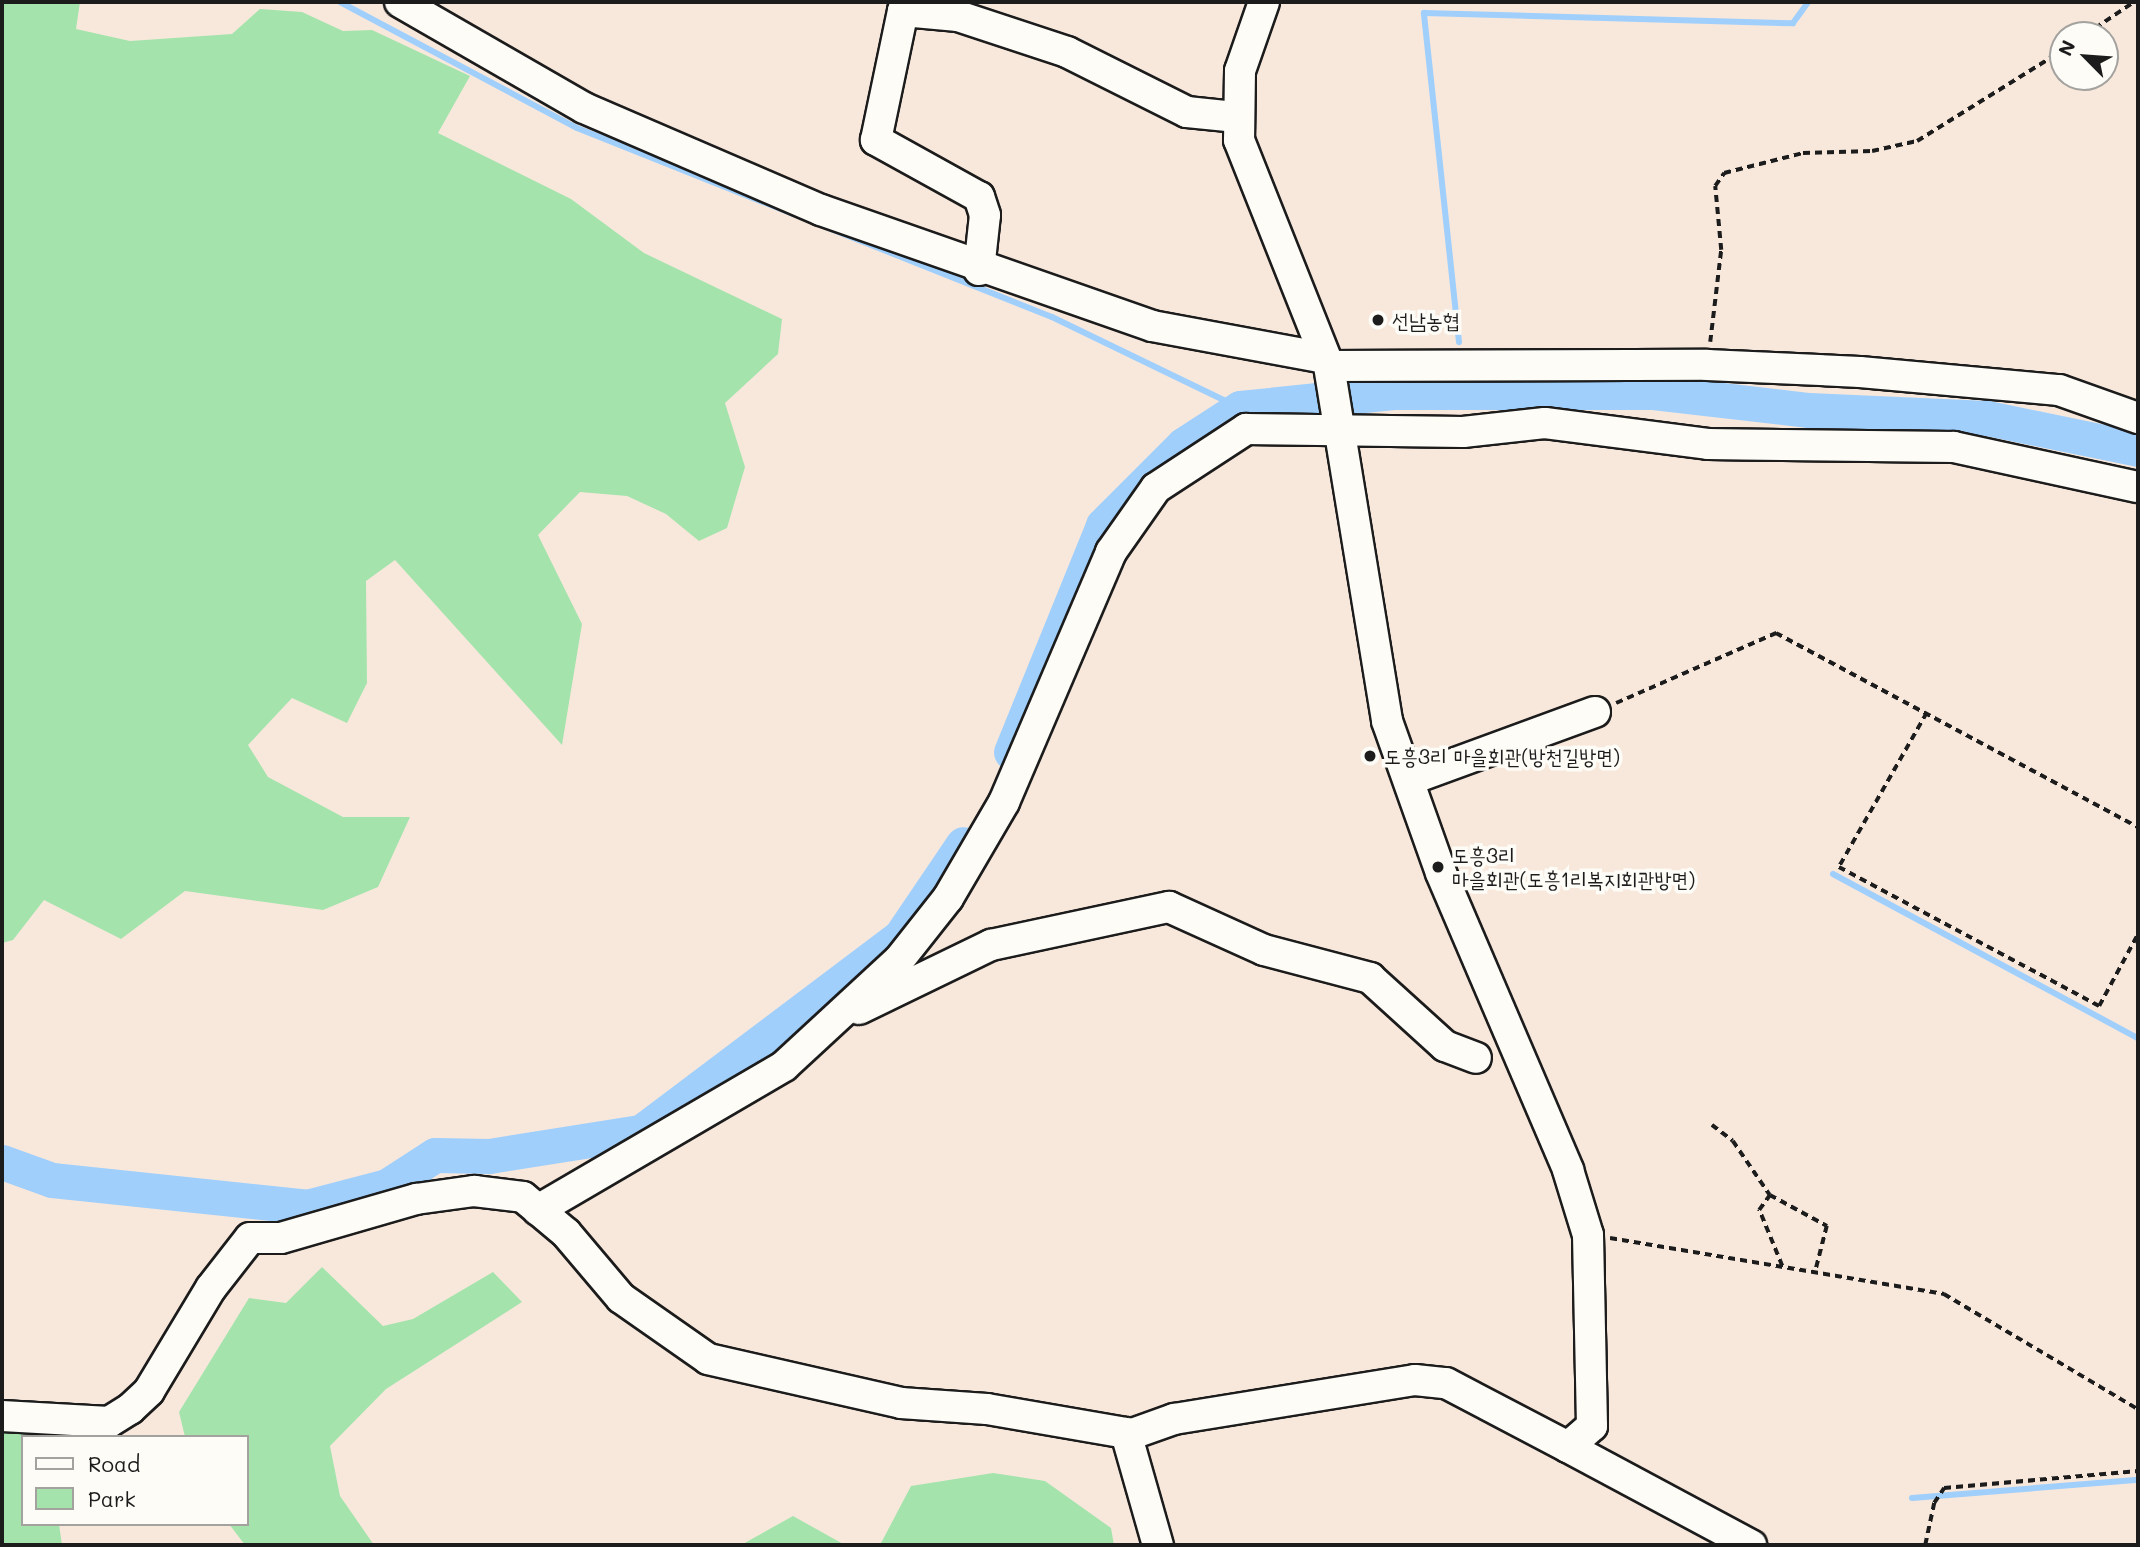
<!DOCTYPE html>
<html>
<head>
<meta charset="utf-8">
<style>
	body { margin:0 }
	#map { position:relative; width:2140px; height:1547px; overflow:hidden; background:#f8e8dc; font-family:Mali,"Poor Story",sans-serif }
	div>[style] { position:absolute }
	[style*='--x'] { left:calc(var(--x)*1px); top:calc(var(--y)*1px); width:calc(var(--w)*1px); rotate:calc(var(--a)*1deg) }
	.green>* { inset:0; background:#a4e4ac }
	.stream>* { height:6px; margin:-3px; padding:0 3px; transform-origin:3px; border-radius:3px; background:#a0cffc }
	.river>* { height:35px; margin:-17.5px; padding:0 17.5px; transform-origin:17.5px; border-radius:17.5px; background:#a0cffc }
	.path>* { height:3.5px; margin-top:-1.75px; transform-origin:0; background:repeating-linear-gradient(90deg,#1c1c1c 0 7px,transparent 0 12px) }
	.roads { filter:drop-shadow(2px 0 #1c1c1c) drop-shadow(-2px 0 #1c1c1c) drop-shadow(0 2px #1c1c1c) drop-shadow(0 -2px #1c1c1c) }
	.minor>* { height:30px; margin:-15px; padding:0 15px; transform-origin:15px; border-radius:15px; background:#fdfcf7 }
	.dots>* { width:19px; height:19px; translate:-50% -50%; box-sizing:border-box; border:4px solid #fdfcf7; border-radius:50% }
	span { translate:-50% -50%; white-space:nowrap; text-align:center; line-height:1.15; -webkit-text-stroke:7px #fdfcf7; paint-order:stroke }
	.poi-label { font-size:21px; color:#1c1c1c }
	.left { translate:0 -50%; text-align:left }
	.frame { position:absolute; inset:0; border:4px solid #1c1c1c; pointer-events:none }
	.legend { position:absolute; left:21px; top:1435px; width:228px; height:91px; box-sizing:border-box; background:#fdfcf7; border:2px solid #a3a29f; margin:0; padding:9px 12px; list-style:none; font-size:21px; color:#1c1c1c }
	.legend li { display:flex; align-items:center; gap:14px; height:35px }
	.legend b { width:35px; border:2px solid #a3a29f }
	.north { position:absolute; left:2049px; top:21px; width:70px; height:70px; box-sizing:border-box; background:#fdfcf7; border:2px solid #a3a29f; border-radius:50%; rotate:295deg; font-size:19px; font-weight:700; line-height:28px; text-align:center; color:#1c1c1c }
	.north::after { content:''; display:block; margin:auto; width:24px; height:32px; background:#1c1c1c; clip-path:polygon(50% 0,100% 100%,50% 72%,0 100%) }
</style>
</head>
<body>
<div id="map">
	<div class="green">
		<div style="clip-path:polygon(2px 2px,80px 2px,76px 29px,130px 41px,232px 34px,260px 9px,302px 12px,343px 31px,372px 30px,470px 76px,438px 133px,571px 199px,644px 253px,782px 319px,778px 354px,725px 403px,745px 467px,727px 528px,699px 541px,666px 514px,627px 496px,580px 492px,538px 535px,582px 624px,562px 745px,395px 560px,366px 581px,367px 683px,347px 723px,292px 698px,248px 745px,268px 777px,343px 817px,410px 817px,378px 887px,323px 910px,185px 891px,121px 939px,44px 900px,13px 940px,2px 943px)"></div>
		<div style="clip-path:polygon(322px 1267px,383px 1326px,413px 1319px,493px 1272px,522px 1302px,386px 1389px,330px 1446px,340px 1496px,374px 1545px,245px 1545px,229px 1524px,247px 1524px,247px 1437px,185px 1437px,179px 1412px,249px 1298px,286px 1303px)"></div>
		<div style="clip-path:polygon(2px 1430px,43px 1437px,23px 1437px,23px 1524px,59px 1524px,62px 1545px,2px 1545px)"></div>
		<div style="clip-path:polygon(993px 1473px,1045px 1481px,1111px 1528px,1114px 1545px,880px 1545px,911px 1486px)"></div>
		<div style="clip-path:polygon(793px 1516px,845px 1545px,741px 1545px)"></div>
	</div>
	<div class="stream">
		<div style="--x:340;--y:2;--w:268;--a:28"></div>
		<div style="--x:577;--y:128;--w:511;--a:21.7"></div>
		<div style="--x:1052;--y:317;--w:209;--a:25.8"></div>
		<div style="--x:1459;--y:342;--w:331;--a:-96.1"></div>
		<div style="--x:1424;--y:13;--w:369;--a:1.6"></div>
		<div style="--x:1793;--y:23;--w:26;--a:-54"></div>
		<div style="--x:1833;--y:874;--w:346;--a:28.3"></div>
		<div style="--x:1912;--y:1498;--w:227;--a:-4.6"></div>
	</div>
	<div class="river">
		<div style="--x:1011;--y:752;--w:245;--a:-67.9"></div>
		<div style="--x:1103;--y:525;--w:113;--a:-45"></div>
		<div style="--x:1183;--y:445;--w:68;--a:-33"></div>
		<div style="--x:1240;--y:408;--w:156;--a:-5.9"></div>
		<div style="--x:1395;--y:392;--w:258;--a:0"></div>
		<div style="--x:1653;--y:392;--w:157;--a:6.6"></div>
		<div style="--x:1809;--y:410;--w:178;--a:2.6"></div>
		<div style="--x:1987;--y:418;--w:154;--a:11.6"></div>
		<div style="--x:2;--y:1162;--w:53;--a:19.8"></div>
		<div style="--x:52;--y:1180;--w:256;--a:6"></div>
		<div style="--x:307;--y:1207;--w:83;--a:-14.7"></div>
		<div style="--x:387;--y:1186;--w:57;--a:-32.9"></div>
		<div style="--x:435;--y:1155;--w:54;--a:1.1"></div>
		<div style="--x:489;--y:1156;--w:154;--a:-9"></div>
		<div style="--x:641;--y:1132;--w:324;--a:-37"></div>
		<div style="--x:900;--y:937;--w:112;--a:-55.9"></div>
	</div>
	<div class="path">
		<div style="--x:2085;--y:35;--w:59;--a:-34"></div>
		<div style="--x:1710;--y:342;--w:93;--a:-83.2"></div>
		<div style="--x:1721;--y:250;--w:64;--a:-95.4"></div>
		<div style="--x:1715;--y:186;--w:16;--a:-55"></div>
		<div style="--x:1724;--y:173;--w:81;--a:-14.2"></div>
		<div style="--x:1803;--y:153;--w:69;--a:-1.7"></div>
		<div style="--x:1872;--y:151;--w:46;--a:-12.5"></div>
		<div style="--x:1917;--y:141;--w:172;--a:-31.9"></div>
		<div style="--x:1616;--y:703;--w:175;--a:-23.6"></div>
		<div style="--x:1776;--y:633;--w:411;--a:28.2"></div>
		<div style="--x:1927;--y:713;--w:177;--a:119.7"></div>
		<div style="--x:1839;--y:867;--w:295;--a:28.1"></div>
		<div style="--x:2099;--y:1006;--w:82;--a:-61.6"></div>
		<div style="--x:1712;--y:1125;--w:26;--a:37"></div>
		<div style="--x:1733;--y:1141;--w:65;--a:55.6"></div>
		<div style="--x:1610;--y:1238;--w:339;--a:9.5"></div>
		<div style="--x:1944;--y:1294;--w:226;--a:30.7"></div>
		<div style="--x:1782;--y:1266;--w:61;--a:-112.3"></div>
		<div style="--x:1759;--y:1210;--w:19;--a:-54"></div>
		<div style="--x:1770;--y:1195;--w:65;--a:28.5"></div>
		<div style="--x:1827;--y:1226;--w:49;--a:104.3"></div>
		<div style="--x:1925;--y:1545;--w:43;--a:-77.9"></div>
		<div style="--x:1934;--y:1503;--w:18;--a:-56"></div>
		<div style="--x:1944;--y:1488;--w:195;--a:-5"></div>
	</div>
	<div class="roads">
		<div class="minor">
			<div style="--x:400;--y:2;--w:212;--a:29.9"></div>
			<div style="--x:584;--y:108;--w:258;--a:23.3"></div>
			<div style="--x:821;--y:210;--w:351;--a:19.3"></div>
			<div style="--x:1152;--y:326;--w:176;--a:10.5"></div>
			<div style="--x:1264;--y:2;--w:73;--a:109.2"></div>
			<div style="--x:1240;--y:71;--w:69;--a:90.8"></div>
			<div style="--x:1239;--y:140;--w:243;--a:68.3"></div>
			<div style="--x:1329;--y:366;--w:360;--a:80.7"></div>
			<div style="--x:1387;--y:721;--w:161;--a:70.4"></div>
			<div style="--x:1441;--y:873;--w:323;--a:66.8"></div>
			<div style="--x:1568;--y:1170;--w:68;--a:72.9"></div>
			<div style="--x:1588;--y:1235;--w:191;--a:88.8"></div>
			<div style="--x:1592;--y:1426;--w:32;--a:139"></div>
			<div style="--x:1568;--y:1447;--w:208;--a:28.2"></div>
			<div style="--x:979;--y:270;--w:55;--a:-83.8"></div>
			<div style="--x:985;--y:215;--w:19;--a:-108"></div>
			<div style="--x:979;--y:197;--w:118;--a:-151"></div>
			<div style="--x:876;--y:140;--w:132;--a:-78.2"></div>
			<div style="--x:903;--y:11;--w:55;--a:5.2"></div>
			<div style="--x:958;--y:16;--w:115;--a:18.3"></div>
			<div style="--x:1067;--y:52;--w:134;--a:26.6"></div>
			<div style="--x:1187;--y:112;--w:48;--a:5.9"></div>
			<div style="--x:1329;--y:366;--w:378;--a:-0.2"></div>
			<div style="--x:1707;--y:365;--w:153;--a:2.6"></div>
			<div style="--x:1860;--y:372;--w:200;--a:5.2"></div>
			<div style="--x:2059;--y:390;--w:84;--a:19.5"></div>
			<div style="--x:1409;--y:780;--w:198;--a:-20.1"></div>
			<div style="--x:859;--y:1009;--w:147;--a:-25.9"></div>
			<div style="--x:991;--y:945;--w:182;--a:-12.1"></div>
			<div style="--x:1169;--y:907;--w:104;--a:24.4"></div>
			<div style="--x:1264;--y:950;--w:110;--a:14.8"></div>
			<div style="--x:1370;--y:978;--w:101;--a:42.2"></div>
			<div style="--x:1445;--y:1046;--w:33;--a:21"></div>
			<div style="--x:538;--y:1210;--w:285;--a:-30.3"></div>
			<div style="--x:784;--y:1066;--w:156;--a:-42.7"></div>
			<div style="--x:899;--y:960;--w:79;--a:-51.7"></div>
			<div style="--x:948;--y:898;--w:111;--a:-59.7"></div>
			<div style="--x:1004;--y:802;--w:272;--a:-66.8"></div>
			<div style="--x:1111;--y:552;--w:78;--a:-54.9"></div>
			<div style="--x:1156;--y:488;--w:108;--a:-33.2"></div>
			<div style="--x:1246;--y:429;--w:217;--a:0.8"></div>
			<div style="--x:1463;--y:432;--w:82;--a:-6.3"></div>
			<div style="--x:1545;--y:423;--w:164;--a:7.3"></div>
			<div style="--x:1708;--y:444;--w:246;--a:0.7"></div>
			<div style="--x:1954;--y:447;--w:188;--a:12.3"></div>
			<div style="--x:2;--y:1416;--w:107;--a:3.2"></div>
			<div style="--x:109;--y:1422;--w:25;--a:-32"></div>
			<div style="--x:130;--y:1409;--w:26;--a:-43"></div>
			<div style="--x:149;--y:1391;--w:120;--a:-59"></div>
			<div style="--x:211;--y:1288;--w:63;--a:-52"></div>
			<div style="--x:250;--y:1238;--w:31;--a:0"></div>
			<div style="--x:281;--y:1238;--w:141;--a:-16.1"></div>
			<div style="--x:416;--y:1199;--w:59;--a:-7.9"></div>
			<div style="--x:474;--y:1191;--w:49;--a:7"></div>
			<div style="--x:523;--y:1197;--w:56;--a:39.9"></div>
			<div style="--x:566;--y:1233;--w:85;--a:49.8"></div>
			<div style="--x:621;--y:1298;--w:106;--a:35"></div>
			<div style="--x:708;--y:1359;--w:198;--a:12.8"></div>
			<div style="--x:901;--y:1403;--w:86;--a:4"></div>
			<div style="--x:987;--y:1409;--w:147;--a:9.8"></div>
			<div style="--x:1132;--y:1434;--w:45;--a:-19.7"></div>
			<div style="--x:1174;--y:1419;--w:244;--a:-9.2"></div>
			<div style="--x:1415;--y:1380;--w:31;--a:6"></div>
			<div style="--x:1446;--y:1383;--w:138;--a:27.7"></div>
			<div style="--x:1126;--y:1433;--w:116;--a:74.1"></div>
		</div>
	</div>
	<div class="dots">
		<div style="left:1378px;top:320px;background:#1c1c1c"></div>
		<div style="left:1370px;top:756px;background:#1c1c1c"></div>
		<div style="left:1438px;top:867px;background:#1c1c1c"></div>
	</div>
	<div class="poi-label">
		<span class="left" style="left:1392px;top:320px">선남농협</span>
		<span class="left" style="left:1384px;top:756px">도흥3리 마을회관(방천길방면)</span>
		<span class="left" style="left:1452px;top:867px">도흥3리<br>마을회관(도흥1리복지회관방면)</span>
	</div>
	<div class="frame"></div>
	<ul class="legend">
	<li><b style="height:9px;background:#fdfcf7"></b>Road</li>
	<li><b style="height:19px;background:#a4e4ac"></b>Park</li>
	</ul>
	<div class="north">N</div>
</div>
</body>
</html>
